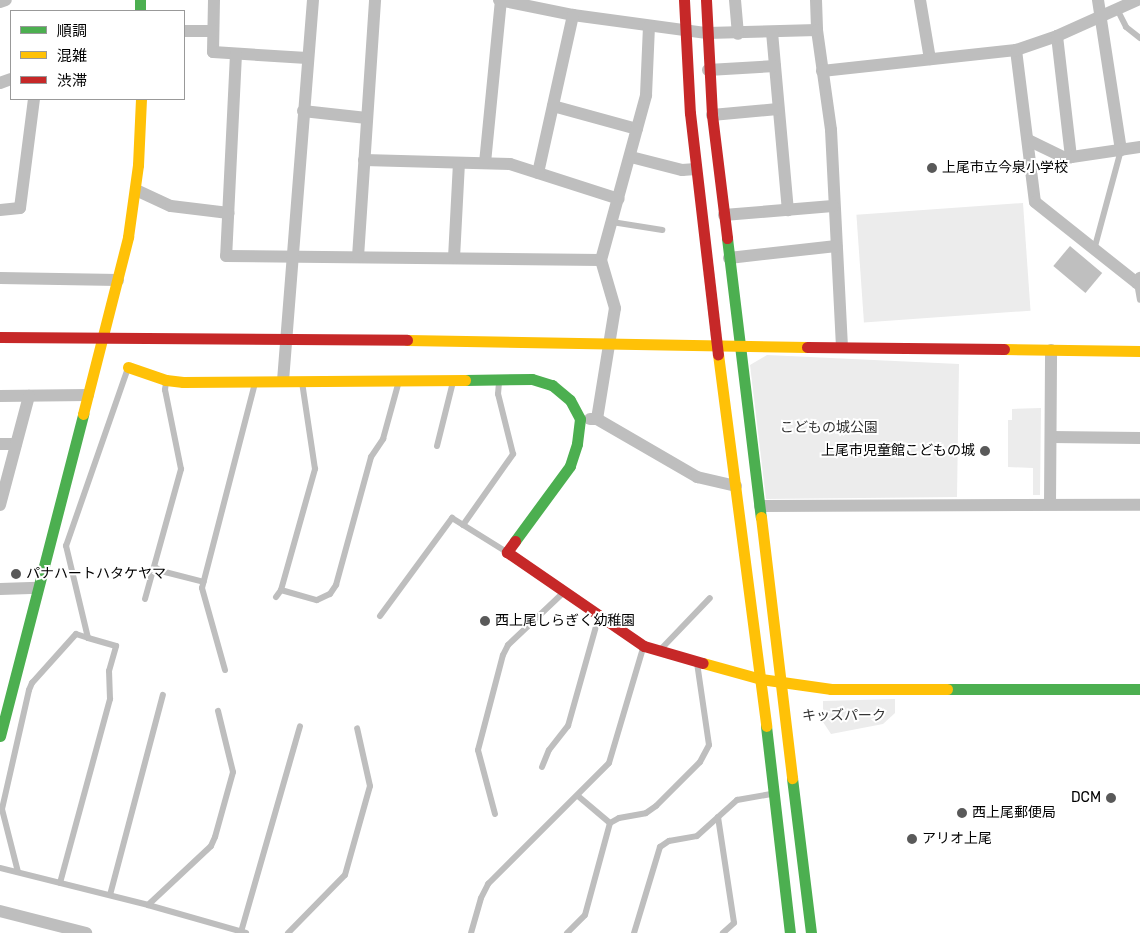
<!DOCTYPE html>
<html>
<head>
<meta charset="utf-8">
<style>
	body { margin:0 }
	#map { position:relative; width:1140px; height:933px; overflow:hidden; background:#fff; font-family:Rubik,"Noto Sans JP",sans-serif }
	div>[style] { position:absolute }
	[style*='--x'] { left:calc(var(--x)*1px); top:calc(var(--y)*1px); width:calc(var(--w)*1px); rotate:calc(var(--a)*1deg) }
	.green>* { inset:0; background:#ececec; transform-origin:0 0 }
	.water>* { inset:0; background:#bfbfbf; transform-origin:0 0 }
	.lane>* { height:6px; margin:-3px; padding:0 3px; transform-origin:3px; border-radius:3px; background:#bebebe }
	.street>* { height:12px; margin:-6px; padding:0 6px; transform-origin:6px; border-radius:6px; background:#bebebe }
	.fast>* { height:11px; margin:-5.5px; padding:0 5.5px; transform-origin:5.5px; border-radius:5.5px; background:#4caf50 }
	.slow>* { height:11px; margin:-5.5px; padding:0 5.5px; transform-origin:5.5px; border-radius:5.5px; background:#ffc107 }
	.jam>* { height:11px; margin:-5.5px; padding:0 5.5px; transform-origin:5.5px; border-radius:5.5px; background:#c62828 }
	.dots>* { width:14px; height:14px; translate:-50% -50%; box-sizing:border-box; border:2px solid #fff; border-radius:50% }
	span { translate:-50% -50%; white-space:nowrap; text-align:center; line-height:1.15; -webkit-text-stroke:4px #fff; paint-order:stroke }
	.poi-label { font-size:14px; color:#000 }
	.left { translate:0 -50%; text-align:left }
	.right { translate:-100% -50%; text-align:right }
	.park-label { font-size:14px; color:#333 }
	.legend { position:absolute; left:10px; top:10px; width:175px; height:90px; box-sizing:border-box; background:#fff; border:1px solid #999; margin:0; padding:6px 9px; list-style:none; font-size:15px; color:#000 }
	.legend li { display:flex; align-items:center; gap:10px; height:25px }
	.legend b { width:25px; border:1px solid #999 }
</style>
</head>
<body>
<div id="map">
	<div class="green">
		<div style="left:1023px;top:203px;width:108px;height:167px;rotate:86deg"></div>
		<div style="clip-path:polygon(767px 355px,959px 364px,957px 497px,766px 499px,750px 365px)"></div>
		<div style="clip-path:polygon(1041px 408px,1040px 495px,1033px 495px,1033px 468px,1008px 467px,1008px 420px,1012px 420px,1012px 409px)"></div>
		<div style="clip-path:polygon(895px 699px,895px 713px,883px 724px,831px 734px,823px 722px,823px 701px)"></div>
	</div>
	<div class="water">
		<div style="left:1070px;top:246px;width:42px;height:26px;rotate:40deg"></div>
	</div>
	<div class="lane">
		<div style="--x:1117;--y:9;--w:20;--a:63"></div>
		<div style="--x:1126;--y:27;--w:18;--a:38"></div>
		<div style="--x:612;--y:222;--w:51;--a:9.1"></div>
		<div style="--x:1094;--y:250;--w:104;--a:-74.9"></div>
		<div style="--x:1137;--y:283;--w:17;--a:80"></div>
		<div style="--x:437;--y:446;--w:66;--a:-76"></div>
		<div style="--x:463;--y:525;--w:87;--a:-54.8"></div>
		<div style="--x:513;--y:454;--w:62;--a:-104"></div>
		<div style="--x:498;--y:394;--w:12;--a:-85"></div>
		<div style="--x:155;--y:567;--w:7;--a:34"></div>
		<div style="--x:161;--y:571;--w:44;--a:14.3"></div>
		<div style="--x:281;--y:590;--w:126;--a:-74.3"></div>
		<div style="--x:315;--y:469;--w:88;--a:-98.5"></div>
		<div style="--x:276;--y:597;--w:9;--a:-54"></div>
		<div style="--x:281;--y:590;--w:37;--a:16"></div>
		<div style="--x:317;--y:600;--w:14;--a:-25"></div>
		<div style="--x:330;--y:594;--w:11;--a:-56"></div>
		<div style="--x:336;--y:585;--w:133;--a:-74.7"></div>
		<div style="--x:371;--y:457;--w:22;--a:-56"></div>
		<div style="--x:383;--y:439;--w:60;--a:-74.6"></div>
		<div style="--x:145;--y:599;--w:135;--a:-74.5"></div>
		<div style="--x:181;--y:469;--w:81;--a:-101.4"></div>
		<div style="--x:165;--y:390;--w:8;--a:-83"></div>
		<div style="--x:380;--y:616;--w:122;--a:-53.7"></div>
		<div style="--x:452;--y:518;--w:62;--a:31.9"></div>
		<div style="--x:662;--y:648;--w:69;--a:-46.2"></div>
		<div style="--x:225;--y:670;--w:85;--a:-105.7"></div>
		<div style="--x:202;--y:588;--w:212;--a:-75.5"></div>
		<div style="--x:542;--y:767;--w:18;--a:-68"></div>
		<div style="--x:549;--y:750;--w:31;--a:-52"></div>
		<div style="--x:568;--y:726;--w:114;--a:-74.3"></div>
		<div style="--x:578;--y:796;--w:42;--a:40.2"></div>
		<div style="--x:610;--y:823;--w:10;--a:-29"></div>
		<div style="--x:619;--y:818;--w:27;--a:-10"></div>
		<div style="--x:646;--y:813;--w:12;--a:-35"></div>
		<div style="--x:656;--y:806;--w:62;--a:-45"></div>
		<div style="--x:700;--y:762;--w:19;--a:-62"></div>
		<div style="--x:709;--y:745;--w:83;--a:-98.3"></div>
		<div style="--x:495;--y:814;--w:66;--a:-104.9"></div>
		<div style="--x:478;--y:750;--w:98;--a:-75.3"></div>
		<div style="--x:503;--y:655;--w:11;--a:-63"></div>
		<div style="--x:508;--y:645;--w:76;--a:-43.4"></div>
		<div style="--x:718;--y:817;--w:107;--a:81.4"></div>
		<div style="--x:734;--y:923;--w:15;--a:138"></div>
		<div style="--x:0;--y:868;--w:153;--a:14"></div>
		<div style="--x:148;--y:905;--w:102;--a:15.9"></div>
		<div style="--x:18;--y:872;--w:65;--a:-104.3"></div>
		<div style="--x:2;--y:809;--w:122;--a:-77.2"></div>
		<div style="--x:29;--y:690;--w:8;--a:-67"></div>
		<div style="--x:32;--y:683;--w:66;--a:-48.1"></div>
		<div style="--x:76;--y:634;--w:13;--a:18"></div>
		<div style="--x:60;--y:883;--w:191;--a:-74.8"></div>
		<div style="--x:110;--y:699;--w:28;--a:-92"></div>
		<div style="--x:109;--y:671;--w:26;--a:-74"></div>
		<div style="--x:116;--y:646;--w:29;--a:-164"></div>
		<div style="--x:88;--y:638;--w:95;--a:-103.4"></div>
		<div style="--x:66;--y:546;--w:188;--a:-70.8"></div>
		<div style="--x:110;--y:895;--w:207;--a:-75.2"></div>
		<div style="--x:148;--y:905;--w:86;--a:-43.1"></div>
		<div style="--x:211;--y:846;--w:10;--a:-66"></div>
		<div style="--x:215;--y:837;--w:67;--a:-74.5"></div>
		<div style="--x:233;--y:772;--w:63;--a:-103.8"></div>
		<div style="--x:241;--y:932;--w:214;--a:-74"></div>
		<div style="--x:288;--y:933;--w:81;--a:-45.5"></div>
		<div style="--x:345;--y:875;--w:92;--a:-74.3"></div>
		<div style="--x:370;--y:786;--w:59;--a:-102.6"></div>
		<div style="--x:471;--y:933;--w:36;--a:-74"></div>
		<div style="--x:481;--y:898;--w:16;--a:-63"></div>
		<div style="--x:488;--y:884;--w:171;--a:-45"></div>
		<div style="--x:609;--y:763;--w:120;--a:-73.5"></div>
		<div style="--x:567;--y:933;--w:25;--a:-45"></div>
		<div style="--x:585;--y:915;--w:95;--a:-74.8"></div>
		<div style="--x:634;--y:933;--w:90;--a:-73.2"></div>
		<div style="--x:660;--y:847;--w:11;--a:-34"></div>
		<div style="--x:669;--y:841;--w:28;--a:-10"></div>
		<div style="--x:697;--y:836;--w:54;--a:-42"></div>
		<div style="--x:737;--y:800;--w:36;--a:-10"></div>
	</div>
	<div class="street">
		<div style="--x:214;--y:0;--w:52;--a:91.1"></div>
		<div style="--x:213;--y:52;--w:94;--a:3.7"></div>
		<div style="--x:499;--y:0;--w:76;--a:11.5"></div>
		<div style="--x:573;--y:15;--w:135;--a:7.7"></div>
		<div style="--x:707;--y:33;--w:110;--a:-1.6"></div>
		<div style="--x:735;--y:0;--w:34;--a:85"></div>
		<div style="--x:816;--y:0;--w:30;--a:88"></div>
		<div style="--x:817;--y:30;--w:101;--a:82"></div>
		<div style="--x:831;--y:130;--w:217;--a:87.1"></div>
		<div style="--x:920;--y:0;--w:60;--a:80.4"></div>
		<div style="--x:1098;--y:0;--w:152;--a:81.3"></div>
		<div style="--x:0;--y:2;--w:6;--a:-18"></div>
		<div style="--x:184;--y:31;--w:29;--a:0"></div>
		<div style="--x:772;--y:32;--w:179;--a:84.9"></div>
		<div style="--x:1057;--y:36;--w:122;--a:83.4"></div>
		<div style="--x:1016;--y:50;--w:153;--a:82.9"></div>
		<div style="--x:1035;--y:202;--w:130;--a:38.5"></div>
		<div style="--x:1137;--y:283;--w:6;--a:-59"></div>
		<div style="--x:236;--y:54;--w:202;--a:92.8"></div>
		<div style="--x:226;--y:256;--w:375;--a:0.6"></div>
		<div style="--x:708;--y:70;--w:67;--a:-3.4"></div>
		<div style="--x:822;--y:71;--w:195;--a:-6.2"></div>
		<div style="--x:1016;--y:50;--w:43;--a:-18.9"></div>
		<div style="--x:1057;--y:36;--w:88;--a:-24.2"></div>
		<div style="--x:0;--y:83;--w:12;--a:-20"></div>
		<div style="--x:553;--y:106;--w:87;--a:15.3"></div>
		<div style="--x:303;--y:111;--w:64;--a:6.2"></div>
		<div style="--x:712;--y:115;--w:66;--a:-5.2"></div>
		<div style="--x:1028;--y:140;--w:41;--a:25.9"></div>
		<div style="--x:1065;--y:158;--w:76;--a:-8.3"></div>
		<div style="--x:631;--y:157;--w:53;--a:14.3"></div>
		<div style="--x:682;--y:170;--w:14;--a:-4"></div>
		<div style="--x:364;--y:160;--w:146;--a:1.6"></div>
		<div style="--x:510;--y:164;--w:114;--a:17.8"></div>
		<div style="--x:485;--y:163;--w:164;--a:-84.4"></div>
		<div style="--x:538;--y:173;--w:162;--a:-77.5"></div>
		<div style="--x:136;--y:190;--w:38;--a:25"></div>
		<div style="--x:171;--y:206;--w:58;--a:6.9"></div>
		<div style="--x:0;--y:210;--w:20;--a:-6"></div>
		<div style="--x:20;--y:208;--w:110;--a:-82.7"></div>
		<div style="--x:724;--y:215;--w:109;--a:-4.7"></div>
		<div style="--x:358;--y:257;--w:258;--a:-86.2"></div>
		<div style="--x:454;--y:258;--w:95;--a:-87"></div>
		<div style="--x:729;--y:258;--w:108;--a:-6.4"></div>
		<div style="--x:0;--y:278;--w:118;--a:1"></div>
		<div style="--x:283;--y:381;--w:382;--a:-85.5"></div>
		<div style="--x:0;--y:396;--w:88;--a:-0.7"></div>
		<div style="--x:590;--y:419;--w:7;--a:0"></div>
		<div style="--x:597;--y:419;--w:116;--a:30.1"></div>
		<div style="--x:697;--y:477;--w:40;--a:13"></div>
		<div style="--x:597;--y:419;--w:112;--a:-80.8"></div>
		<div style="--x:615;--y:308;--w:50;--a:-106.3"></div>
		<div style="--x:601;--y:260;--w:171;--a:-74.7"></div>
		<div style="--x:646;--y:95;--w:69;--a:-87.5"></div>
		<div style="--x:1051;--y:437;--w:89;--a:0.6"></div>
		<div style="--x:0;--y:444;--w:16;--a:0"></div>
		<div style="--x:1050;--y:504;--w:154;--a:-89.6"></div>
		<div style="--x:0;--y:505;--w:113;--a:-75.1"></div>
		<div style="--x:760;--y:506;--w:380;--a:-0.2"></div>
		<div style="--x:0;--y:589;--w:38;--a:-2"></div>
		<div style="--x:0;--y:911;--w:89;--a:14.3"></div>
	</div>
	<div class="fast">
		<div style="--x:140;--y:0;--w:11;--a:90"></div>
		<div style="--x:727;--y:238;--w:281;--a:83.1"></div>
		<div style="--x:465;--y:380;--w:67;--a:-0.9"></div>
		<div style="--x:532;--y:379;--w:21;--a:17"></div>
		<div style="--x:552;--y:385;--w:23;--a:40"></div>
		<div style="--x:570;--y:400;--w:21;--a:62"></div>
		<div style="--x:580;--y:419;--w:25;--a:97"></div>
		<div style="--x:577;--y:444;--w:23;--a:108"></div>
		<div style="--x:570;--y:466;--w:93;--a:126.3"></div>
		<div style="--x:947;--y:689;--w:193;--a:0"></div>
		<div style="--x:766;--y:726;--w:208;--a:83.4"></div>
		<div style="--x:0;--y:736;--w:333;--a:-75.5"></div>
		<div style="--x:792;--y:778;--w:156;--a:83"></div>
	</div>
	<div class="slow">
		<div style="--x:407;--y:340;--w:400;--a:1"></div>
		<div style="--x:1004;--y:349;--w:136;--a:0.8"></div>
		<div style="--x:718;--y:354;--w:375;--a:82.6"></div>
		<div style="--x:128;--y:367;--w:40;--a:18.9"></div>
		<div style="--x:166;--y:380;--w:17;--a:7"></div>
		<div style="--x:183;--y:382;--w:282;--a:-0.4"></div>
		<div style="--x:83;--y:414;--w:183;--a:-75.7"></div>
		<div style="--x:128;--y:237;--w:73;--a:-82.1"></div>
		<div style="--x:138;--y:165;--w:66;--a:-87.4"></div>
		<div style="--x:761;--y:517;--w:263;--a:83.2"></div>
		<div style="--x:703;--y:663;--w:60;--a:15.4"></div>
		<div style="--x:761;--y:679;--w:71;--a:8.1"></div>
		<div style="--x:831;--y:689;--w:116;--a:0"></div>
	</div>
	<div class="jam">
		<div style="--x:684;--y:0;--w:113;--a:87"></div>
		<div style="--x:690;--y:113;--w:243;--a:83.4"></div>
		<div style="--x:706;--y:0;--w:115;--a:87"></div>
		<div style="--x:712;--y:115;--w:124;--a:83"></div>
		<div style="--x:0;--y:337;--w:407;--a:0.4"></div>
		<div style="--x:807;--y:347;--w:197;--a:0.6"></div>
		<div style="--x:515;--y:541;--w:14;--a:126"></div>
		<div style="--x:507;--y:552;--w:166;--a:34.5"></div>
		<div style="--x:644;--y:646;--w:61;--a:16.1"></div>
	</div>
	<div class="dots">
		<div style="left:932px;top:168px;background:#595959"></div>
		<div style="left:985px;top:451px;background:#595959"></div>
		<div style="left:16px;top:574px;background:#595959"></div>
		<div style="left:485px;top:621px;background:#595959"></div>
		<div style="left:1111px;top:798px;background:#595959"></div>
		<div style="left:962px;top:813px;background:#595959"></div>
		<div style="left:912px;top:839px;background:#595959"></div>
	</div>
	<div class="poi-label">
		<span class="left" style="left:942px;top:168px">上尾市立今泉小学校</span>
		<span class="right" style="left:975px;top:451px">上尾市児童館こどもの城</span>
		<span class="left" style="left:26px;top:574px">パナハートハタケヤマ</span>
		<span class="left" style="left:495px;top:621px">西上尾しらぎく幼稚園</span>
		<span class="right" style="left:1101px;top:798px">DCM</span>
		<span class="left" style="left:972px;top:813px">西上尾郵便局</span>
		<span class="left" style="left:922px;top:839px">アリオ上尾</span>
	</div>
	<div class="park-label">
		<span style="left:829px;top:428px">こどもの城公園</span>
		<span style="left:844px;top:716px">キッズパーク</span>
	</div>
	<ul class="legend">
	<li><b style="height:6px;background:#4caf50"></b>順調</li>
	<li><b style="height:6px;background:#ffc107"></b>混雑</li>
	<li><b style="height:6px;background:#c62828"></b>渋滞</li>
	</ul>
</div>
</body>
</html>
